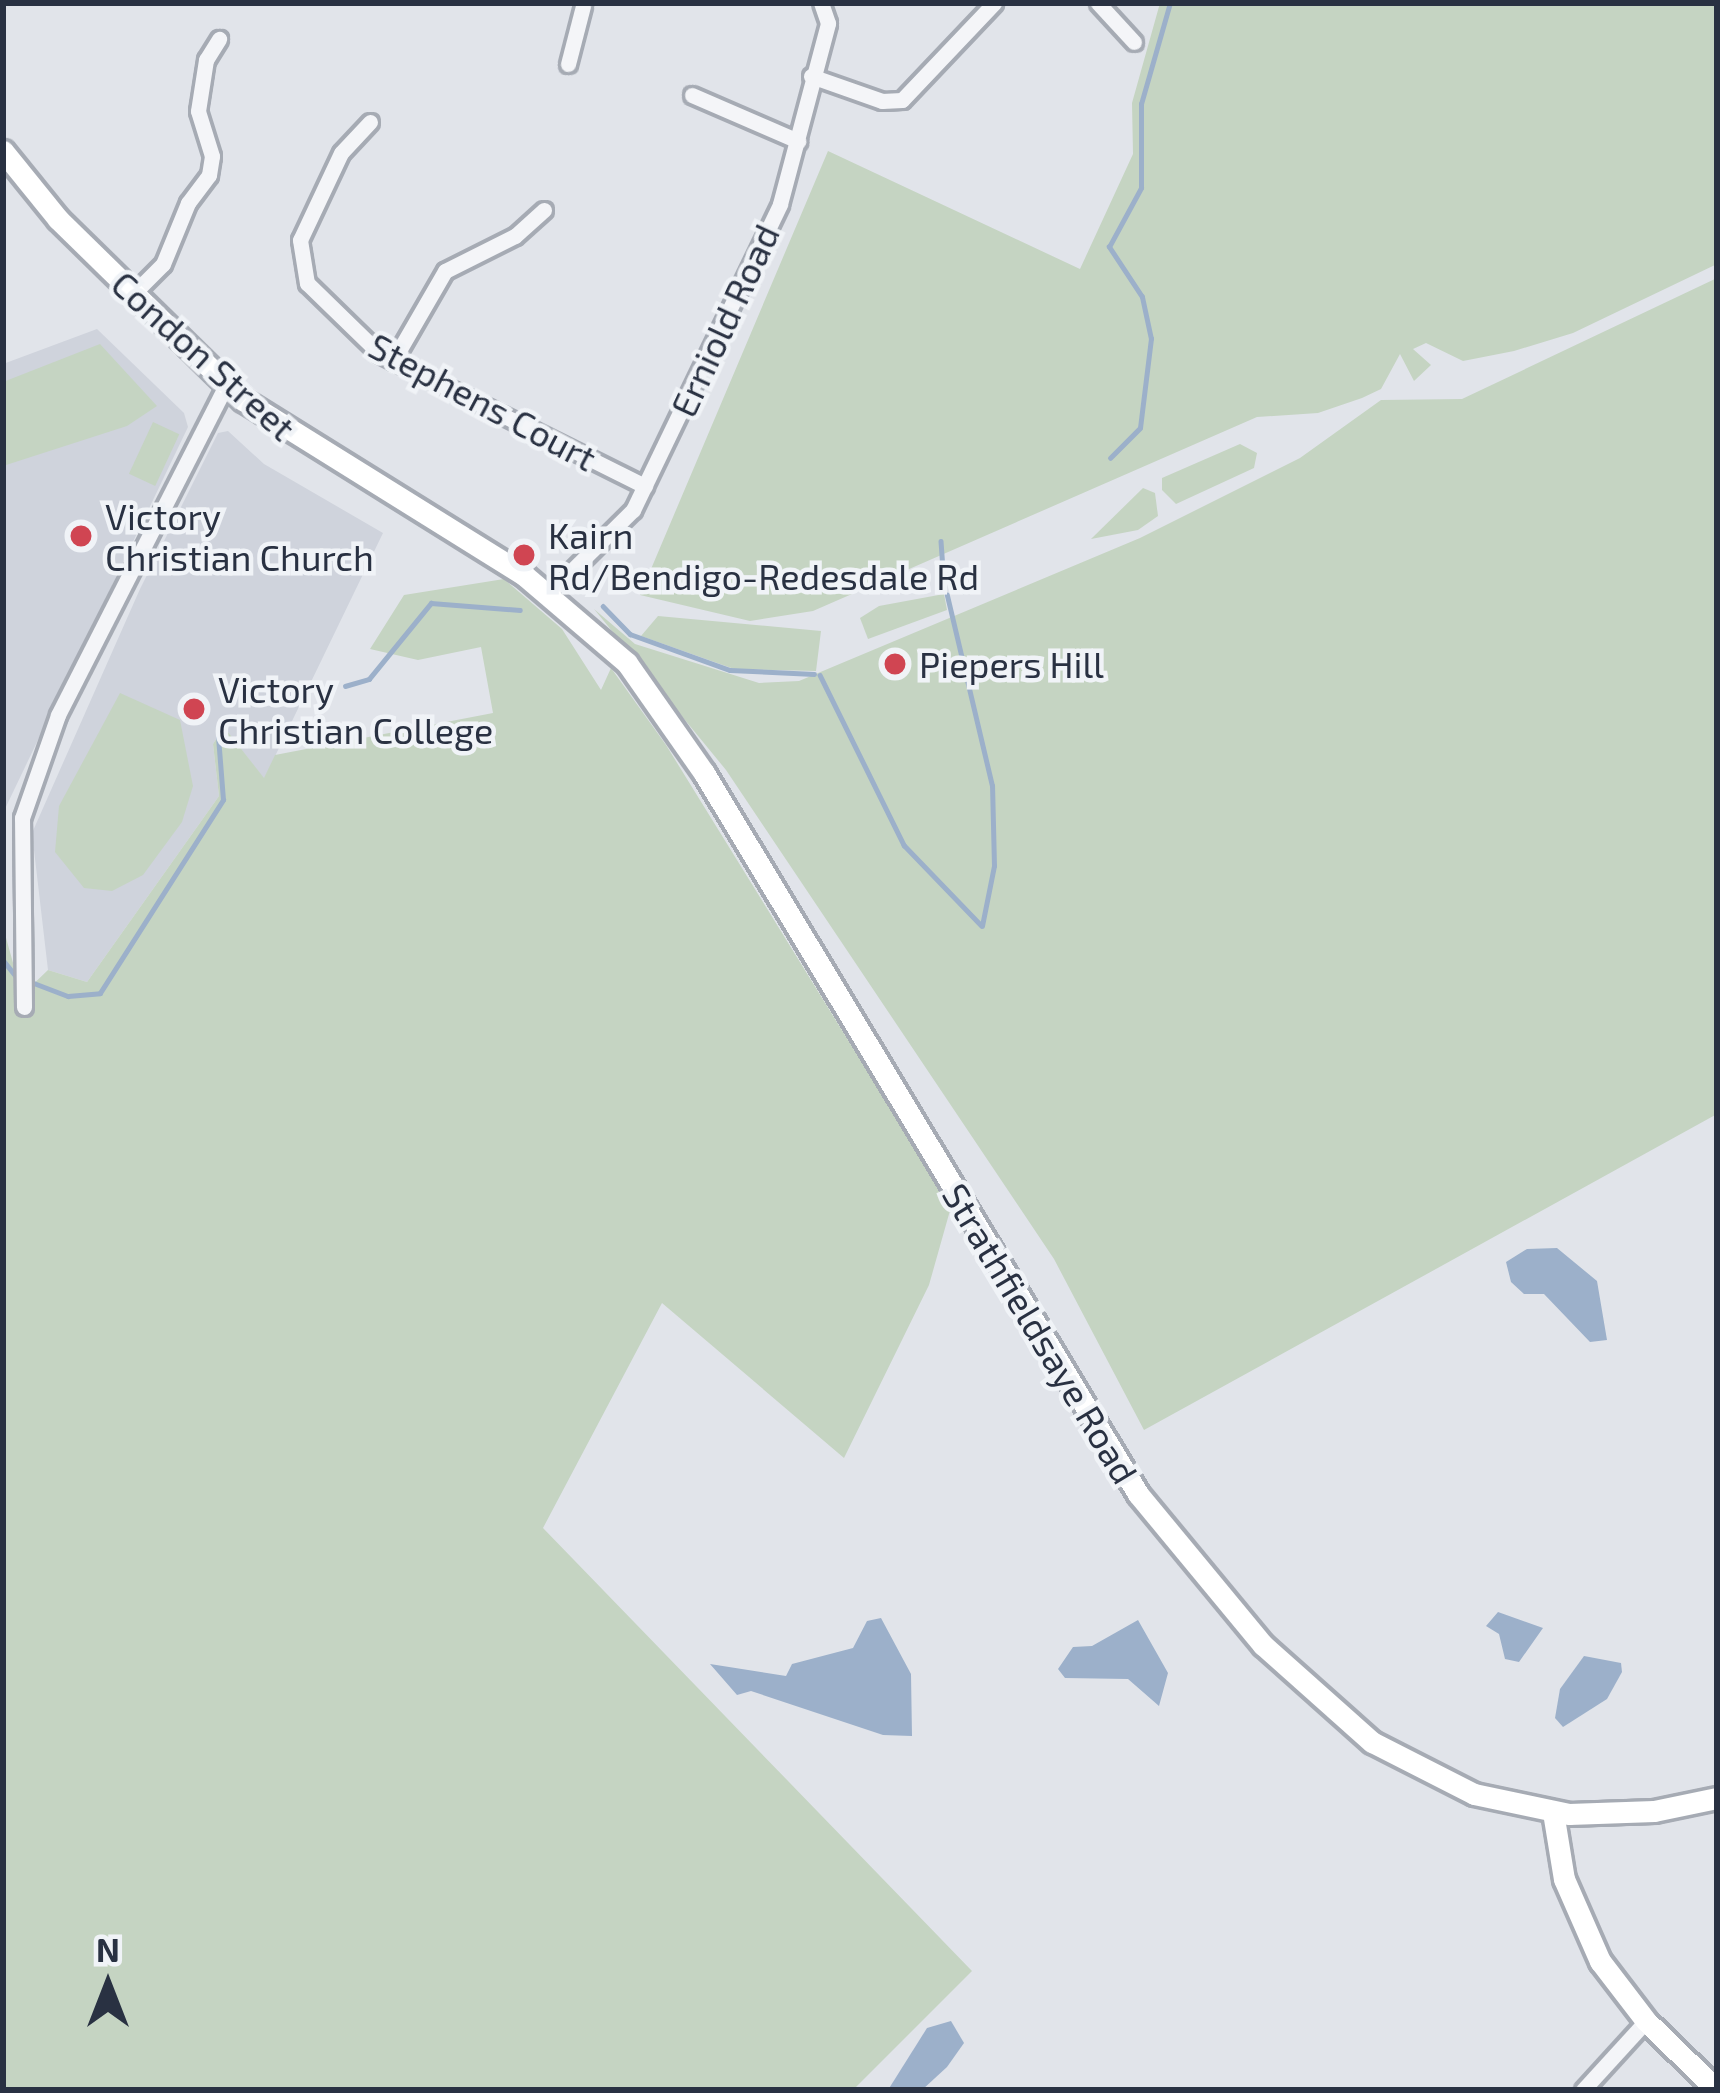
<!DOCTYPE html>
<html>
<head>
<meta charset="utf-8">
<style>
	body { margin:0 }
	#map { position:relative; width:1720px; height:2093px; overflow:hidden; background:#e1e4ea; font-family:"Exo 2",sans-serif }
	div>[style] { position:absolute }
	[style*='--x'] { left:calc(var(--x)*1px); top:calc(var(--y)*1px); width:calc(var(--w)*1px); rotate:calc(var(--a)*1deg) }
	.built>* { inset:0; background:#cfd3dc }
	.green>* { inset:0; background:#c5d4c2; transform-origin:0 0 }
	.water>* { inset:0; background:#9cb0ca }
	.stream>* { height:4.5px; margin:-2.25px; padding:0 2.25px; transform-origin:2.25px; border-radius:2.25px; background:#9cb0ca }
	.roads { filter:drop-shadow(3px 0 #a6abb4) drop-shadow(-3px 0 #a6abb4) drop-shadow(0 3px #a6abb4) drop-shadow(0 -3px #a6abb4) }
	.street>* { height:15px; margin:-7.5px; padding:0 7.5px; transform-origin:7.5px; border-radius:7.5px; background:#f4f5f8 }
	.secondary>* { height:21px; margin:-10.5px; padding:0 10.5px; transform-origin:10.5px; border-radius:10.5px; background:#fff }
	.dots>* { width:33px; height:33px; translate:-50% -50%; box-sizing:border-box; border:6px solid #f0f3f7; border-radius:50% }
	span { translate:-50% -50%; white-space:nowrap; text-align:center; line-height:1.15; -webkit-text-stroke:9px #f0f3f7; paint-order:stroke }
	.street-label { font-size:36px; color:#293142 }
	.poi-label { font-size:36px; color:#293142 }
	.left { translate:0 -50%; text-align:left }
	.frame { position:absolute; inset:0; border:6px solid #293142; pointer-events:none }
	.north { position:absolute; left:48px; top:1925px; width:120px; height:120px; -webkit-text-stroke:9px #f0f3f7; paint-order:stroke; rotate:0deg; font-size:33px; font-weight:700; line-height:48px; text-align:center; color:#293142 }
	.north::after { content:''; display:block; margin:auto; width:42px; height:54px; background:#293142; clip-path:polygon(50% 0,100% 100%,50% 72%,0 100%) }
</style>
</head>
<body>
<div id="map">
	<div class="built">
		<div style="clip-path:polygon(97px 329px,184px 413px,188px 427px,3px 813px,3px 364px)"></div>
		<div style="clip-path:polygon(228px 431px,264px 464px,383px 533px,264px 779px,224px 727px,213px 744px,219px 796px,87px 982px,48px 970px,32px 833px,140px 589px,218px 433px)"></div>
	</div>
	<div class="green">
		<div style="clip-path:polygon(1160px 3px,1717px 3px,1717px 264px,1573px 333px,1514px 351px,1463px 361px,1426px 343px,1413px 349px,1431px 365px,1414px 381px,1400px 354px,1381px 389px,1362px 398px,1318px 413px,1257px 417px,813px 611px,750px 621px,640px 595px,828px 151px,1080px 269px,1133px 154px,1132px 103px)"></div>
		<div style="clip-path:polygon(1717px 278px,1717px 1114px,1144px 1430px,1054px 1259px,726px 770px,594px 609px,635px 644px,759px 683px,799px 681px,1140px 538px,1300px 458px,1381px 400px,1462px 399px)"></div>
		<div style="clip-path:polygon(100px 344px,157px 406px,127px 426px,3px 466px,3px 382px)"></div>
		<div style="left:153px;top:422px;width:29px;height:57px;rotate:25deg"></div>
		<div style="clip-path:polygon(1240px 444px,1257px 453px,1254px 468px,1176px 504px,1162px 490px,1162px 478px)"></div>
		<div style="clip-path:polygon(1143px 488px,1155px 493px,1158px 516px,1138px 530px,1091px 539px)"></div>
		<div style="clip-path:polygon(504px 579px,562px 629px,601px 690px,611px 668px,666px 745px,951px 1207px,929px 1285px,844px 1458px,662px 1303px,543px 1528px,972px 1971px,853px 2090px,3px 2090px,3px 927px,22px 995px,48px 970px,87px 982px,219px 796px,213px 744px,224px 727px,264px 778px,275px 755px,493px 713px,481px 647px,418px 660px,370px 649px,404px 595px)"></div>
		<div style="clip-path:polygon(944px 594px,947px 610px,868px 639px,860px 618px,879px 606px)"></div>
		<div style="clip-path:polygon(658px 616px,821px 631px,816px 671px,734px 669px,641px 636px)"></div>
		<div style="clip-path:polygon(120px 693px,180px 720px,193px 786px,182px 822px,143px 875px,112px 891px,84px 888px,55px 852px,59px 806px)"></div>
	</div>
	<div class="water">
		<div style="clip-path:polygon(1557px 1248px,1597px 1281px,1607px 1340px,1590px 1342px,1544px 1294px,1524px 1294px,1511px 1282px,1506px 1262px,1527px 1249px)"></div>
		<div style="clip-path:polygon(1498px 1612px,1543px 1628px,1519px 1662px,1505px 1659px,1499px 1634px,1486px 1626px)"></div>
		<div style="clip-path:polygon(881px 1618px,911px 1674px,912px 1736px,883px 1735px,751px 1691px,737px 1695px,710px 1664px,786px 1676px,792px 1664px,853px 1648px,867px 1621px)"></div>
		<div style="clip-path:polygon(1138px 1620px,1168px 1673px,1159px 1706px,1128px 1679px,1065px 1678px,1058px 1669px,1073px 1647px,1092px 1646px)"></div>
		<div style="clip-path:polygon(1584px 1656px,1621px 1663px,1622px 1672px,1607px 1699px,1563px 1727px,1555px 1718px,1560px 1689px)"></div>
		<div style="clip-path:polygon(951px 2021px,964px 2043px,947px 2067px,922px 2090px,888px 2090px,927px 2028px)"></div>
	</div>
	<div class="stream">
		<div style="--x:1110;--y:458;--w:42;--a:-45"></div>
		<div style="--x:1140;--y:428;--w:90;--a:-83"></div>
		<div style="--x:1151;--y:339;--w:43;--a:-102.1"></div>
		<div style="--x:1142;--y:297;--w:60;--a:-123.4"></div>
		<div style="--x:1109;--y:247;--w:67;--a:-61.5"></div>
		<div style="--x:1141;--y:188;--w:84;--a:-90"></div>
		<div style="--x:1141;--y:104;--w:105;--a:-74"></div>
		<div style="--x:941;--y:541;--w:39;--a:86"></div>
		<div style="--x:603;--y:606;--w:39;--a:46"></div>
		<div style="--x:630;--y:634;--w:106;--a:19.8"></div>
		<div style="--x:730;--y:670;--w:84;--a:2.7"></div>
		<div style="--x:820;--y:675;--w:190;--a:63.7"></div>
		<div style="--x:904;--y:845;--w:112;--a:46.1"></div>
		<div style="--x:982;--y:926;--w:61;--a:-78.7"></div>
		<div style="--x:994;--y:866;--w:80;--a:-91.4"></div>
		<div style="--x:992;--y:786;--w:196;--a:-103.3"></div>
		<div style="--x:345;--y:686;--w:25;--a:-16"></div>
		<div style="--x:369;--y:679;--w:98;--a:-50.8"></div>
		<div style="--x:431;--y:603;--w:89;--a:4.5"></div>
		<div style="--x:3;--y:960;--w:19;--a:51"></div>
		<div style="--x:26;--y:980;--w:45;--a:20.9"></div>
		<div style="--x:68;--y:996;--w:32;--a:-5"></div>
		<div style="--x:100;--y:993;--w:229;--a:-57.5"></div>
		<div style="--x:223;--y:800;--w:63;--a:-94.5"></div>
	</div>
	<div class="roads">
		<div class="street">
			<div style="--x:1098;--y:3;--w:53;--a:47.3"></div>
			<div style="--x:568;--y:64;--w:60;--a:-75.5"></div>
			<div style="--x:811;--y:76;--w:75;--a:19.4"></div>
			<div style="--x:882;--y:101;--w:20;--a:-3"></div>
			<div style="--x:902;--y:100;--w:134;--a:-46.5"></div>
			<div style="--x:692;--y:95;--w:116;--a:23.5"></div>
			<div style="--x:370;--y:122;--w:42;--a:133.1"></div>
			<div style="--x:341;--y:153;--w:96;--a:115.2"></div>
			<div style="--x:300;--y:240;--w:44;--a:80.8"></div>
			<div style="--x:307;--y:283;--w:102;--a:44.2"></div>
			<div style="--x:380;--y:354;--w:296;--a:26.5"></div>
			<div style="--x:133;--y:294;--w:42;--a:-45"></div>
			<div style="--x:163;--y:264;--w:66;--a:-67.7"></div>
			<div style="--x:188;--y:203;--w:35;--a:-53"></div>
			<div style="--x:209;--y:175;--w:19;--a:-81"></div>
			<div style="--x:212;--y:156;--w:47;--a:-107.3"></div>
			<div style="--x:198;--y:111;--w:52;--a:-81.1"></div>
			<div style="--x:206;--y:60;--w:25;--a:-58"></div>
			<div style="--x:393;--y:361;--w:104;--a:-60"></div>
			<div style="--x:445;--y:271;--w:78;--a:-26.6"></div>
			<div style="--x:515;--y:236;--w:39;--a:-42"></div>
			<div style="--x:549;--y:593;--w:118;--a:-44.7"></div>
			<div style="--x:633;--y:510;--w:339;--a:-64.3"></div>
			<div style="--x:780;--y:204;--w:187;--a:-75.1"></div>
			<div style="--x:828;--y:23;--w:21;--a:-109"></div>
			<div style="--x:24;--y:1007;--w:189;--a:-90.6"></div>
			<div style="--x:22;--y:818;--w:109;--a:-70.7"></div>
			<div style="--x:58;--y:715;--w:370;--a:-63"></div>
			<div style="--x:1583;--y:2090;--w:93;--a:-47.6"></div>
		</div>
		<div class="secondary">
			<div style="--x:3;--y:151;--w:87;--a:51"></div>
			<div style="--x:58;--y:219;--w:259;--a:44.4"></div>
			<div style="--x:243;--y:400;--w:331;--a:31.9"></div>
			<div style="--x:524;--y:575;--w:135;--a:40.5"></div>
			<div style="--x:627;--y:663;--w:134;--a:55"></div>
			<div style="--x:704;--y:773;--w:842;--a:58.95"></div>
			<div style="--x:1138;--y:1494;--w:196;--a:50.4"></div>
			<div style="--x:1263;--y:1645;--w:146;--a:41.7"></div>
			<div style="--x:1372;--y:1742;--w:114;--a:27"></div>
			<div style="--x:1474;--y:1794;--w:97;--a:11.9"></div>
			<div style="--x:1569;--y:1814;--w:85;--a:-2"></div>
			<div style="--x:1654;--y:1811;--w:64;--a:-11.7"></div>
			<div style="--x:1553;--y:1812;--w:68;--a:80.7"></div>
			<div style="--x:1564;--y:1879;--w:90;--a:66.3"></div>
			<div style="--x:1600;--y:1961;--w:76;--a:52.5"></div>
			<div style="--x:1646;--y:2021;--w:99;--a:44.2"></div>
		</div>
	</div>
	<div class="dots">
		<div style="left:81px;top:536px;background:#d04552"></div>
		<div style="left:524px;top:555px;background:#d04552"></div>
		<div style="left:895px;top:664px;background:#d04552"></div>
		<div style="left:194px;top:709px;background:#d04552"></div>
	</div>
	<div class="street-label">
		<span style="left:724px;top:320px;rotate:-65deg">Erniold Road</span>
		<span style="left:204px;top:355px;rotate:42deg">Condon Street</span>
		<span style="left:483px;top:401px;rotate:28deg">Stephens Court</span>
		<span style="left:1041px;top:1333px;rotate:59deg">Strathfieldsaye Road</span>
	</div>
	<div class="poi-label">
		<span class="left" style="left:105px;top:536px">Victory<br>Christian Church</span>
		<span class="left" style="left:548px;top:555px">Kairn<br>Rd/Bendigo-Redesdale Rd</span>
		<span class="left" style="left:919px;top:664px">Piepers Hill</span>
		<span class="left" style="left:218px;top:709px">Victory<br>Christian College</span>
	</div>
	<div class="frame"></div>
	<div class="north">N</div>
</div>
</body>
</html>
